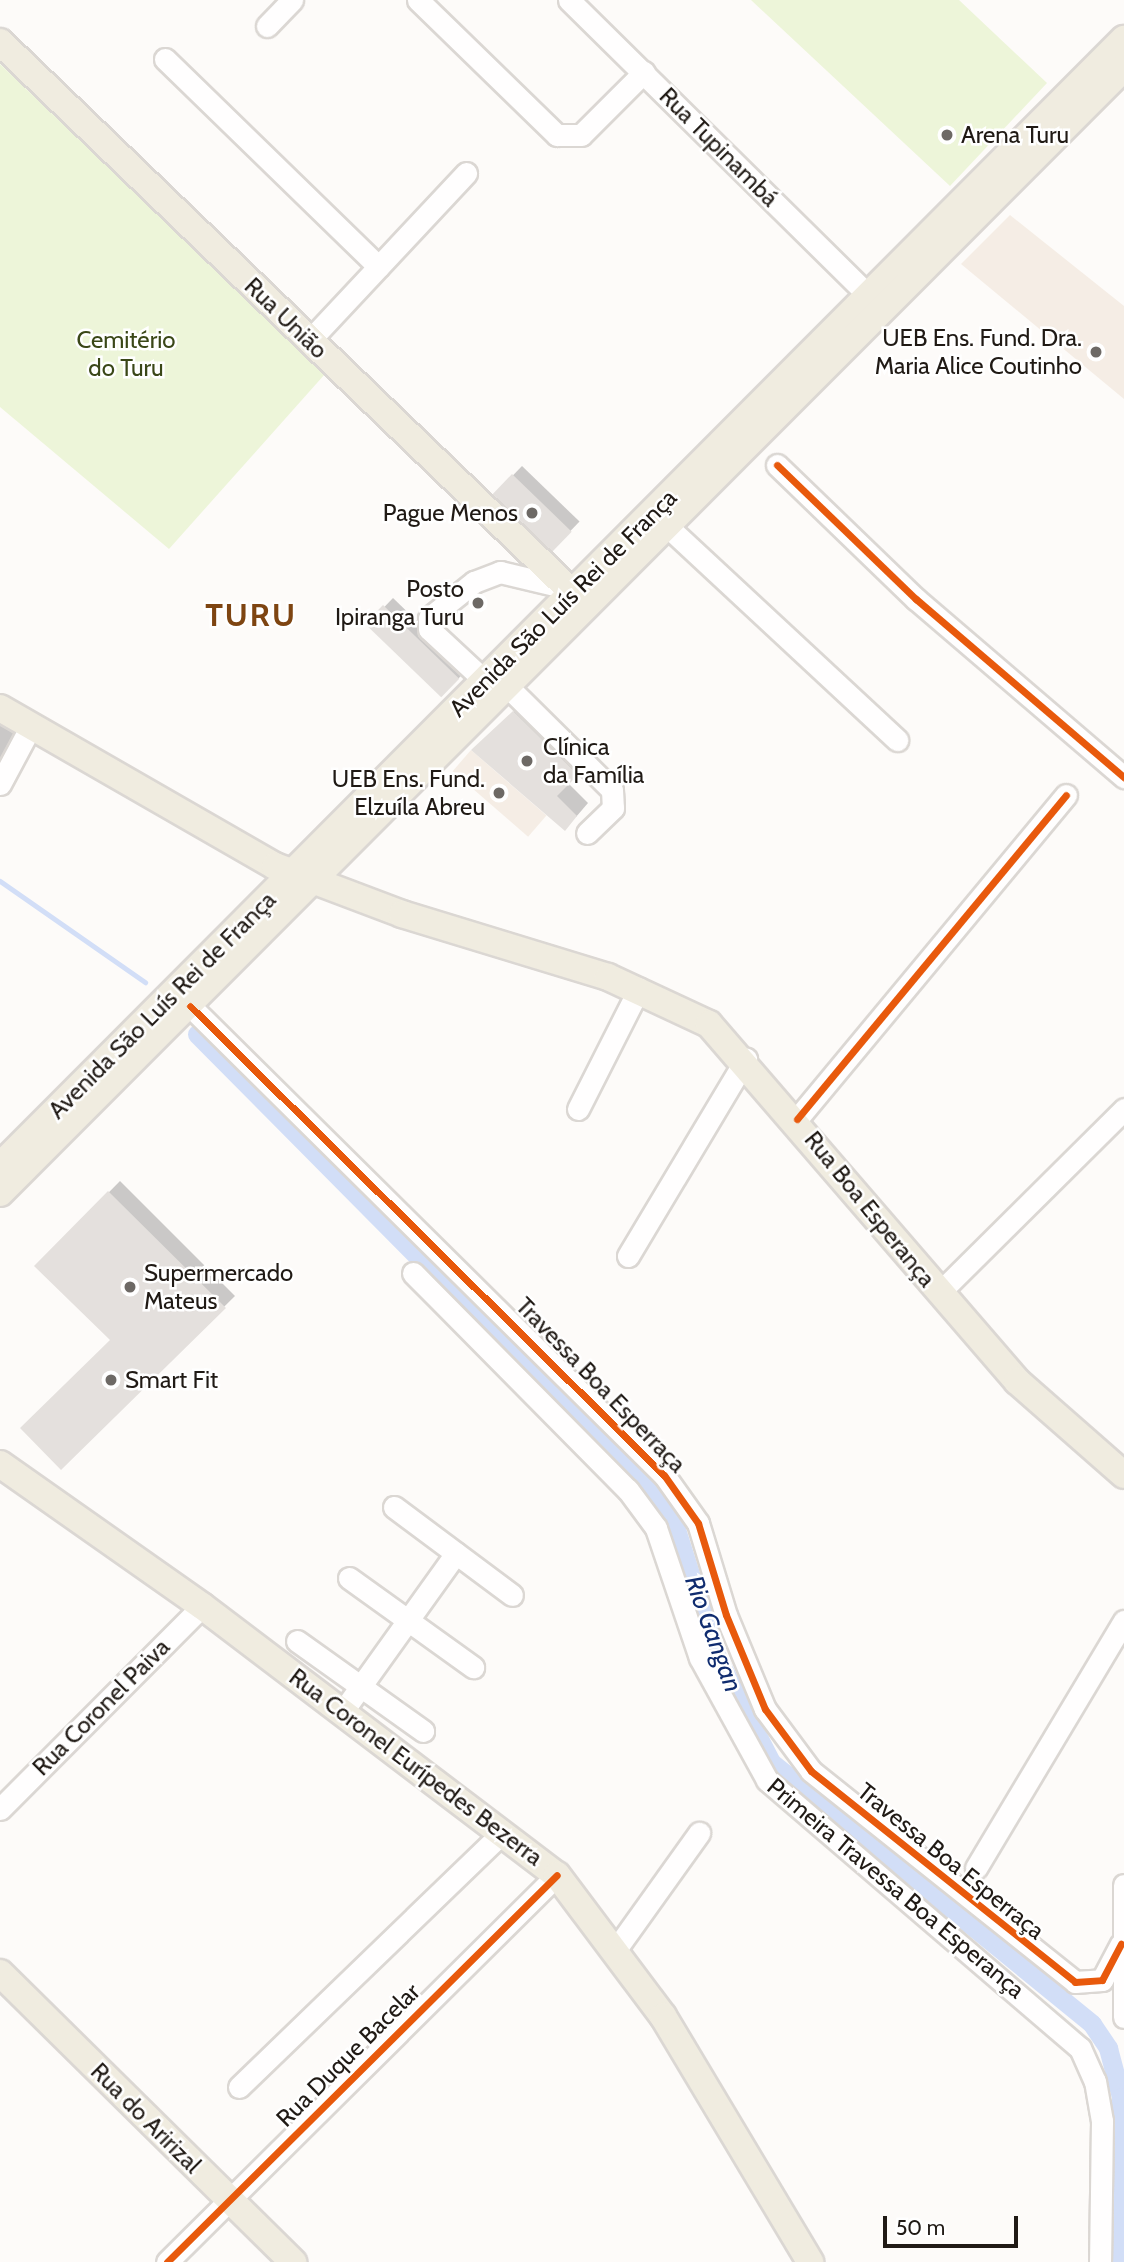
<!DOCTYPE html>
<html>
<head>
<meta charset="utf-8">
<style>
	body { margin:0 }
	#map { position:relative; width:1124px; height:2262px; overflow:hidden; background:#fdfbf9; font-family:Cabin,sans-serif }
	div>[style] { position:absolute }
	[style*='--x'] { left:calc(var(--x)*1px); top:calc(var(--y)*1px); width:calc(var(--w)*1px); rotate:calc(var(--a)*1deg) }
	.built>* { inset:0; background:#f5ede5; transform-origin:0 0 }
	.green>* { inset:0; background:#edf5d9 }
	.shadow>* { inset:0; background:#0003; transform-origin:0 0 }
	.stream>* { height:5px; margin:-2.5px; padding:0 2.5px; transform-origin:2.5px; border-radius:2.5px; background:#d2def7 }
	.canal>* { height:19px; margin:-9.5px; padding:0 9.5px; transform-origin:9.5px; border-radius:9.5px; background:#d2def7 }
	.building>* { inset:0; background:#e4e0dd; transform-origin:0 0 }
	.roads { filter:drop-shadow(2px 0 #dbd7d3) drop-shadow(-2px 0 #dbd7d3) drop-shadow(0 2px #dbd7d3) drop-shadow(0 -2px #dbd7d3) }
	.minor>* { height:21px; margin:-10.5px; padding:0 10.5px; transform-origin:10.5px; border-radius:10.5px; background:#fffefe }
	.major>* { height:26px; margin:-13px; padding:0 13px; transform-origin:13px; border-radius:13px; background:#f0ece0 }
	.cycleway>* { height:7px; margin:-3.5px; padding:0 3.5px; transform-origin:3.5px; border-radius:3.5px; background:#e8590c }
	.dots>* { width:19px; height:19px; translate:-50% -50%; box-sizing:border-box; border:4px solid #fff; border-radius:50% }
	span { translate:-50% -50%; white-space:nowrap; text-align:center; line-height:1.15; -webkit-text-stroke:5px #fff; paint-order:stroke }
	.poi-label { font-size:24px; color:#201a15 }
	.left { translate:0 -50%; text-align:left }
	.right { translate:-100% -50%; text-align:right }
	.street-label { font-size:24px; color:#201a15 }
	.park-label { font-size:24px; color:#3a4717 }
	.water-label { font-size:26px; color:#102c6f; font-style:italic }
	.district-label { font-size:32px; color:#7e4512; font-weight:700; letter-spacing:2px }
	.scale { position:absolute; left:883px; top:2216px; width:135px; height:32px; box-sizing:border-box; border:4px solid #201a15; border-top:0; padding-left:9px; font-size:21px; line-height:24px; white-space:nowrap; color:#201a15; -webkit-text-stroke:5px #fff; paint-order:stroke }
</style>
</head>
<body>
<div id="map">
	<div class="built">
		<div style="clip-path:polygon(1010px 215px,1124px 306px,1124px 399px,961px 264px)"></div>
		<div style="left:471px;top:750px;width:100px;height:28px;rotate:41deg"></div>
	</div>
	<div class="green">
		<div style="clip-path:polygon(751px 0,959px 0,1047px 83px,950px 186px)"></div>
		<div style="clip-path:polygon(0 64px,325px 374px,169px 549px,0 407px)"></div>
	</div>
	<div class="shadow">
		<div style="left:522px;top:466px;width:80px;height:39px;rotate:44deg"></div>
		<div style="left:393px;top:598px;width:103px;height:36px;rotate:44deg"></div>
		<div style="clip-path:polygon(526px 700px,589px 762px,568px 783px,588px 803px,576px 817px,485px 738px)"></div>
		<div style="clip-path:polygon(0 718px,20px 726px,0 769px)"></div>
		<div style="clip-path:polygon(120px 1181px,235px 1296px,61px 1468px,112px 1340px,36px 1266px)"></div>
	</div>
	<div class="stream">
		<div style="--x:0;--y:881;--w:177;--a:34.9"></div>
	</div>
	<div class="canal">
		<div style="--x:197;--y:1034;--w:635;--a:45.26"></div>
		<div style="--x:644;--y:1485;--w:54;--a:54"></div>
		<div style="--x:676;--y:1529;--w:130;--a:72.5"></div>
		<div style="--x:715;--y:1653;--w:123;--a:62.8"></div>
		<div style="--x:771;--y:1762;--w:414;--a:39.2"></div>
		<div style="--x:1092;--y:2024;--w:29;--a:56"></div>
		<div style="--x:1108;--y:2048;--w:51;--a:75.1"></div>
		<div style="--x:1121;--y:2097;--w:165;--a:90.7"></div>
	</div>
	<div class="building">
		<div style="left:512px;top:474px;width:83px;height:28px;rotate:44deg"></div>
		<div style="left:383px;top:605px;width:106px;height:26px;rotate:44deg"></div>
		<div style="clip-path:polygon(513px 711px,578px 775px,557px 796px,577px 816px,565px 831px,471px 750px)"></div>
		<div style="clip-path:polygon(108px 1191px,226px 1308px,61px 1470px,20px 1428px,110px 1340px,34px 1266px)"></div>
	</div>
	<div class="roads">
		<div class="minor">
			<div style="--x:418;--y:0;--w:194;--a:44.2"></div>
			<div style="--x:557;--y:135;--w:24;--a:0"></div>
			<div style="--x:581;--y:135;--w:89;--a:-45"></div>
			<div style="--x:569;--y:0;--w:420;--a:44.6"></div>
			<div style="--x:267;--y:26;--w:36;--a:-46"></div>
			<div style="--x:165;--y:59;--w:298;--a:44.2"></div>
			<div style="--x:309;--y:341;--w:230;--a:-46.9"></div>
			<div style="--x:777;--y:465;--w:193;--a:44"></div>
			<div style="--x:916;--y:599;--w:274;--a:40.6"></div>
			<div style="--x:668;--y:527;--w:313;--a:42.9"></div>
			<div style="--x:485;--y:681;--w:76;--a:-137.1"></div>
			<div style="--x:429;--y:629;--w:11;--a:-90"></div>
			<div style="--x:429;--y:618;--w:58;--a:-38.7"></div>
			<div style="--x:474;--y:582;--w:28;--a:-21"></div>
			<div style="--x:500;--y:572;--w:69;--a:13.4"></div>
			<div style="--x:509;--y:688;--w:145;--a:44.7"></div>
			<div style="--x:612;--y:790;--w:18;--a:87"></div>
			<div style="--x:613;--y:808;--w:36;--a:136"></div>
			<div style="--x:0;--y:784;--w:66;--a:-61.9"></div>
			<div style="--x:190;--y:1006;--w:667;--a:44.7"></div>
			<div style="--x:664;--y:1475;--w:59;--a:54.7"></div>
			<div style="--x:698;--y:1523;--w:96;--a:73.1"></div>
			<div style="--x:726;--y:1615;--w:102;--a:67.5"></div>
			<div style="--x:765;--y:1709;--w:77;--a:53.4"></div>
			<div style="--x:811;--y:1771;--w:338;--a:38.6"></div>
			<div style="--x:1075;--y:1982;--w:27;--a:-4"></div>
			<div style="--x:1102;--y:1980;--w:41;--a:-62.2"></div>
			<div style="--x:578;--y:1109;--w:135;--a:-63.1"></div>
			<div style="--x:797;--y:1119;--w:421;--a:-50.3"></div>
			<div style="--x:628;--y:1256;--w:230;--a:-59.1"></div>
			<div style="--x:413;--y:1273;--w:305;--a:45.3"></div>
			<div style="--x:628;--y:1490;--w:47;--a:53.6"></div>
			<div style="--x:656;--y:1528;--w:137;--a:71.3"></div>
			<div style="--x:700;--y:1658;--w:139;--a:61.2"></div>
			<div style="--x:767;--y:1780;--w:412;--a:40.6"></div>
			<div style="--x:1080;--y:2048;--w:36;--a:66"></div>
			<div style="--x:1095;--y:2081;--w:41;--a:80.1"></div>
			<div style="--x:1102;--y:2121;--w:141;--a:90.8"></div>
			<div style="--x:939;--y:1293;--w:261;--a:-44.8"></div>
			<div style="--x:394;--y:1507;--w:147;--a:36.7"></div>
			<div style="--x:349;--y:1578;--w:153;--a:35.7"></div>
			<div style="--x:297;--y:1641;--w:155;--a:35.5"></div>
			<div style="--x:343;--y:1711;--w:194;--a:-54.4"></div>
			<div style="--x:0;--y:1809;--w:286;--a:-45.1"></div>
			<div style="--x:976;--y:1868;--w:288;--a:-59.1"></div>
			<div style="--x:1124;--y:1885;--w:132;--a:90"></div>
			<div style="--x:616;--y:1949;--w:143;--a:-54.4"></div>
			<div style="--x:239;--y:2087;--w:367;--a:-44"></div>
			<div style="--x:167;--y:2262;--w:549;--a:-44.78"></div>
		</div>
		<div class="major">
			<div style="--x:0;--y:42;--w:795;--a:43.88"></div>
			<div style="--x:0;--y:708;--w:317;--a:29.9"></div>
			<div style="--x:275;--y:866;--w:136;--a:20.7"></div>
			<div style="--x:402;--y:914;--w:215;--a:17"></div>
			<div style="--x:608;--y:977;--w:111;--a:25"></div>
			<div style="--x:709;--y:1024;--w:472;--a:49.2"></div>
			<div style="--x:1017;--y:1381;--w:142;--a:41.3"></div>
			<div style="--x:0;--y:1166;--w:1592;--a:-45.08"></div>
			<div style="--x:0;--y:1193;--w:1590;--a:-45.03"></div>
			<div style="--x:0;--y:1464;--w:247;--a:35.1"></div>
			<div style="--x:202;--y:1606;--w:445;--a:37.2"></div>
			<div style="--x:557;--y:1875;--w:176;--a:53.1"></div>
			<div style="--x:663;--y:2016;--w:287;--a:59.1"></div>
			<div style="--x:0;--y:1973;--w:412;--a:44.6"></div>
		</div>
	</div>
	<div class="cycleway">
		<div style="--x:777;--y:465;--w:193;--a:44"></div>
		<div style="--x:916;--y:599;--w:274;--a:40.6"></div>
		<div style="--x:190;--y:1006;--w:667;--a:44.7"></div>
		<div style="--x:664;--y:1475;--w:59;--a:54.7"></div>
		<div style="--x:698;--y:1523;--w:96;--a:73.1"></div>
		<div style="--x:726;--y:1615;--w:102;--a:67.5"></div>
		<div style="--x:765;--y:1709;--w:77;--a:53.4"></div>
		<div style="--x:811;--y:1771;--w:338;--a:38.6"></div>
		<div style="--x:1075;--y:1982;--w:27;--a:-4"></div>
		<div style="--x:1102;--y:1980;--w:41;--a:-62.2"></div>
		<div style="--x:797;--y:1119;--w:421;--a:-50.3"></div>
		<div style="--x:167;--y:2262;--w:549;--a:-44.78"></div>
	</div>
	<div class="dots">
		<div style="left:947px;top:135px;background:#6d6965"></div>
		<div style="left:1096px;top:352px;background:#6d6965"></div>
		<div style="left:532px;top:513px;background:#6d6965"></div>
		<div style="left:478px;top:603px;background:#6d6965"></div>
		<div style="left:527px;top:761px;background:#6d6965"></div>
		<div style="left:499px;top:793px;background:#6d6965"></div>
		<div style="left:130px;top:1287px;background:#6d6965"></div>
		<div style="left:111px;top:1380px;background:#6d6965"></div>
	</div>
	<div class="poi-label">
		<span class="left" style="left:961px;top:135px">Arena Turu</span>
		<span class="right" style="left:1082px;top:352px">UEB Ens. Fund. Dra.<br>Maria Alice Coutinho</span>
		<span class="right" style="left:518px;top:513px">Pague Menos</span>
		<span class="right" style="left:464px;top:603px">Posto<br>Ipiranga Turu</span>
		<span class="left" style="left:543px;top:761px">Clínica<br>da Família</span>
		<span class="right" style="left:485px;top:793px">UEB Ens. Fund.<br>Elzuíla Abreu</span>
		<span class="left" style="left:144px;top:1287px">Supermercado<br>Mateus</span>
		<span class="left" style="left:125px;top:1380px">Smart Fit</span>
	</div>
	<div class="street-label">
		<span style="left:719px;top:147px;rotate:45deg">Rua Tupinambá</span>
		<span style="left:286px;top:318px;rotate:44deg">Rua União</span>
		<span style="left:563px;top:603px;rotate:-45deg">Avenida São Luís Rei de França</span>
		<span style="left:162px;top:1005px;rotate:-45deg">Avenida São Luís Rei de França</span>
		<span style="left:870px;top:1209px;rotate:51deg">Rua Boa Esperança</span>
		<span style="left:601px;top:1385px;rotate:46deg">Travessa Boa Esperraça</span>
		<span style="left:101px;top:1707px;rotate:-45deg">Rua Coronel Paiva</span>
		<span style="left:416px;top:1767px;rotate:37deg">Rua Coronel Eurípedes Bezerra</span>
		<span style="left:951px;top:1861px;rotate:39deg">Travessa Boa Esperraça</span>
		<span style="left:896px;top:1888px;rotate:40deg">Primeira Travessa Boa Esperança</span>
		<span style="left:348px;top:2055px;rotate:-45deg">Rua Duque Bacelar</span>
		<span style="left:146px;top:2118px;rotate:45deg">Rua do Aririzal</span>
	</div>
	<div class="park-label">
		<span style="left:126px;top:354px">Cemitério<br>do Turu</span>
	</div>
	<div class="water-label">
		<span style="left:713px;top:1634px;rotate:70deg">Rio Gangan</span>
	</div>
	<div class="district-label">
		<span style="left:251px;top:615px">TURU</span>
	</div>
	<div class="scale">50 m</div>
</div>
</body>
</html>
